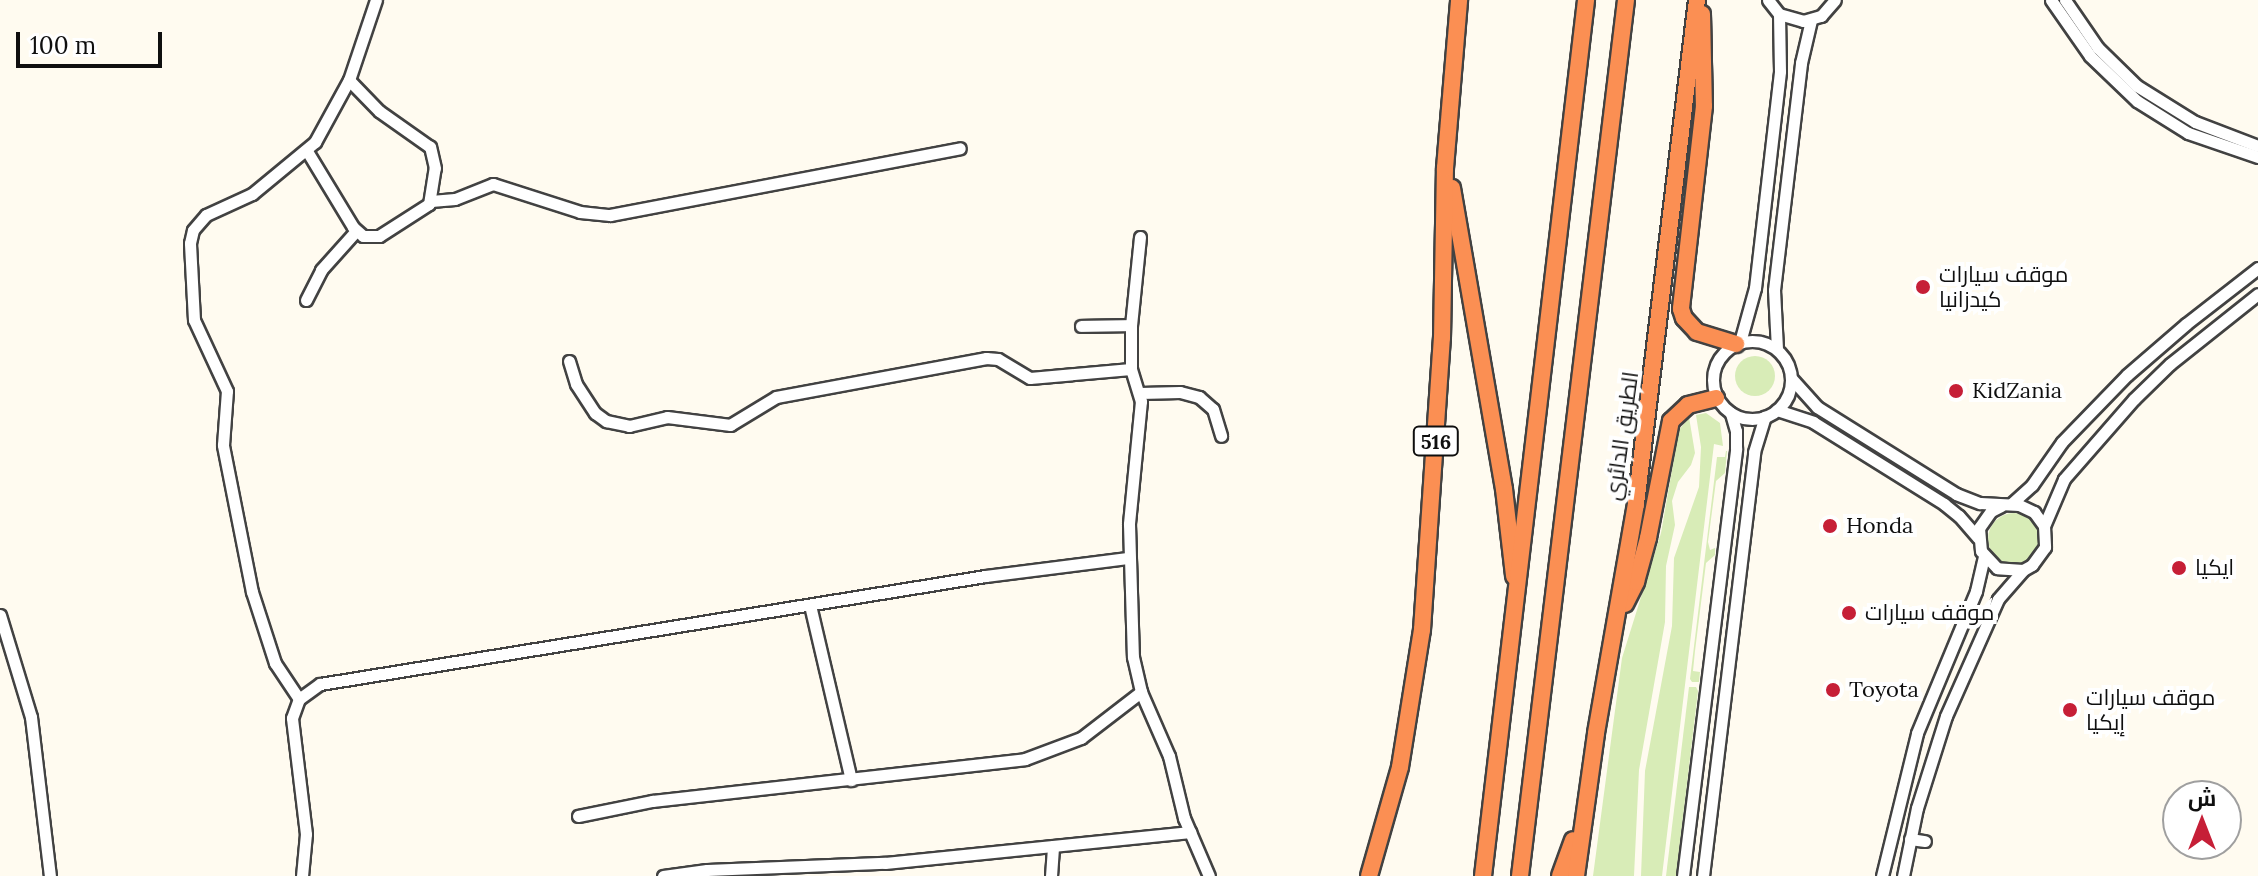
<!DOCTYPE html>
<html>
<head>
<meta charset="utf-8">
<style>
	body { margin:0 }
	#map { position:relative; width:2258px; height:876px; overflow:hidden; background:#fffbf0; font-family:Lora,Cairo,serif }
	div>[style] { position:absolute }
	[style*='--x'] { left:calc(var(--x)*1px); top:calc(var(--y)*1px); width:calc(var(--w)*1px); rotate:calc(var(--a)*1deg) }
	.green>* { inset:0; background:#d8ecb7 }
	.round { border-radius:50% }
	.roads { filter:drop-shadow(2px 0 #424242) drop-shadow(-2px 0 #424242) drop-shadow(0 2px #424242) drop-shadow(0 -2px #424242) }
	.minor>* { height:11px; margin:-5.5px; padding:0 5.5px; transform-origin:5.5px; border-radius:5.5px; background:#fff }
	.minor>.ring { margin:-5.5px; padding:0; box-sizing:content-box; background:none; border:11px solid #fff; border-radius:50% }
	.highway>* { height:16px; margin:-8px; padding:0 8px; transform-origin:8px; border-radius:8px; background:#fb8f53 }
	.dots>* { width:22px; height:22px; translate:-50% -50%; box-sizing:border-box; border:4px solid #fff; border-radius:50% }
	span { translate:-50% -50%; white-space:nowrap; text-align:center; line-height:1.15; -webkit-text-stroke:8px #fff; paint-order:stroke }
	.shield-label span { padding:2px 6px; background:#fff; border:2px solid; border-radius:6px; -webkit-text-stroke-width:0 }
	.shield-label { font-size:20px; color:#0f0f0f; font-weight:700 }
	.poi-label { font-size:22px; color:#0f0f0f }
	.left { translate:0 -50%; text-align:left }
	.street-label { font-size:22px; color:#0f0f0f }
	.north { position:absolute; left:2162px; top:780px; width:80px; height:80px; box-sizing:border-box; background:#fff; border:2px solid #9f9f9f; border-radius:50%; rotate:0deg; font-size:22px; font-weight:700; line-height:32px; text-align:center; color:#0f0f0f }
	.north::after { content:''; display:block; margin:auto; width:28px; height:36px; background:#c61f37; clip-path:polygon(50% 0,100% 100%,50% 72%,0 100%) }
	.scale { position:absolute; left:16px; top:32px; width:146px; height:36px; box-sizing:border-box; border:4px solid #0f0f0f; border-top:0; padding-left:10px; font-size:24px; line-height:28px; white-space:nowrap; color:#0f0f0f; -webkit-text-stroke:6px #fff; paint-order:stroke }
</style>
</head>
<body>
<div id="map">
	<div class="green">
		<div class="round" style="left:1735px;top:356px;width:40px;height:40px"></div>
		<div style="clip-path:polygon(1706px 413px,1720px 423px,1723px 446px,1714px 444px,1662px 876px,1641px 876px,1645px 771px,1672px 626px,1674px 558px,1699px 487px,1701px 447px,1696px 415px)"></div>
		<div style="clip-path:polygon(1689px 417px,1695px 453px,1691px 465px,1678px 482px,1672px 501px,1675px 525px,1666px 566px,1665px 622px,1639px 770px,1634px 876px,1593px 876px,1622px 658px,1661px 533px,1679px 430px)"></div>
		<div style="clip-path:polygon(1726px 451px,1727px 451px,1725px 473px,1716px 481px,1708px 542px,1710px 550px,1715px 548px,1715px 555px,1706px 563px,1695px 651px,1693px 671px,1700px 672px,1699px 682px,1692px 682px,1690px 679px,1717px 457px,1725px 457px)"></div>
		<div class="round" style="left:1988px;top:513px;width:52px;height:52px"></div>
		<div style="clip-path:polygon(1689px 687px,1696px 687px,1698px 691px,1676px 876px,1666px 876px)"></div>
	</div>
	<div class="roads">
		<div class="minor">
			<div style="--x:1768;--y:0;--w:18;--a:52"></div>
			<div style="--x:1779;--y:14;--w:25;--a:16"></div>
			<div style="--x:1803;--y:21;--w:19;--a:-16"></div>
			<div style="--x:1821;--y:16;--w:21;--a:-49"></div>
			<div style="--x:2051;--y:0;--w:68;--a:55.1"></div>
			<div style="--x:2090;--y:56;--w:65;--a:43.8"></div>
			<div style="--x:2137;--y:101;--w:60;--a:32.1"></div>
			<div style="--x:2188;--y:133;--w:74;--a:18.9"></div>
			<div style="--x:2065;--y:0;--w:58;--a:55.5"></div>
			<div style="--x:2098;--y:48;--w:54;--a:44.3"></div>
			<div style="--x:2137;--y:86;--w:68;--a:31.8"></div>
			<div style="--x:2195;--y:122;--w:67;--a:20.9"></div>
			<div style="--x:307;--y:151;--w:89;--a:58.8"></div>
			<div style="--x:353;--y:227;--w:13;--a:42"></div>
			<div style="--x:363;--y:236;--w:16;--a:0"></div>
			<div style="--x:379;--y:236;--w:59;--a:-32.6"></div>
			<div style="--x:429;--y:204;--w:36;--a:-81"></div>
			<div style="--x:435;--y:168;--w:22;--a:-103"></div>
			<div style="--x:430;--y:147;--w:62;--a:-144.8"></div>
			<div style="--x:379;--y:111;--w:43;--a:-134.1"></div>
			<div style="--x:431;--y:201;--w:24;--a:-5"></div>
			<div style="--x:455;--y:199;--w:41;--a:-21.5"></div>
			<div style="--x:493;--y:184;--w:91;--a:17.8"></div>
			<div style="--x:580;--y:212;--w:30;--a:6"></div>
			<div style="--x:610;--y:215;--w:356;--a:-10.8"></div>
			<div style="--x:1140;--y:237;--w:88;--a:95.8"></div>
			<div style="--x:1131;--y:325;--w:44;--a:90"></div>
			<div style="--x:1131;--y:369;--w:34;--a:73"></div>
			<div style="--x:1141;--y:401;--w:124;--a:95.6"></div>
			<div style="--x:1129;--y:524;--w:133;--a:88.3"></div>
			<div style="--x:1133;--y:657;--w:36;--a:77"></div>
			<div style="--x:1141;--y:692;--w:70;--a:66.4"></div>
			<div style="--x:1169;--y:756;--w:64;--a:76.4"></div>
			<div style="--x:1184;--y:818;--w:63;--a:66.7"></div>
			<div style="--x:306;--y:300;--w:34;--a:-63"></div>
			<div style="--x:321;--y:270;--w:52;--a:-48.1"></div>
			<div style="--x:1081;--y:326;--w:50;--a:-1.1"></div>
			<div class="ring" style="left:1713px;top:341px;width:67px;height:67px"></div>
			<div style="--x:1740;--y:342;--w:56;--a:-74.5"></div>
			<div style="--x:1755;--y:288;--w:218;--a:-83.4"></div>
			<div style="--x:1780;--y:71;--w:57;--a:-91"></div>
			<div style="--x:1777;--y:349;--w:59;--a:-92.9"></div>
			<div style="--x:1774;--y:290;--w:229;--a:-83.2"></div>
			<div style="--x:1801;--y:63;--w:44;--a:-76.9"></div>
			<div style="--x:569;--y:361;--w:24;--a:73"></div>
			<div style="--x:576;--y:384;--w:35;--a:57"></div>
			<div style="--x:595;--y:413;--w:14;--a:36"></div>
			<div style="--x:606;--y:421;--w:24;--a:12"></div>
			<div style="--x:629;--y:426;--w:39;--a:-13"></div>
			<div style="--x:667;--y:417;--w:64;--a:7.2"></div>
			<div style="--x:730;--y:425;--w:54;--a:-31.3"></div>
			<div style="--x:776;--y:397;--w:214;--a:-10.5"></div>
			<div style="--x:986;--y:358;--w:12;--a:5"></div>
			<div style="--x:998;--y:359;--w:37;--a:31"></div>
			<div style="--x:1030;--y:378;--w:101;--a:-5.1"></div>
			<div style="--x:1791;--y:378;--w:39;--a:48"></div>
			<div style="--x:1817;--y:407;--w:164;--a:32"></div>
			<div style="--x:1956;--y:494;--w:26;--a:21"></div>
			<div style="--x:1980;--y:503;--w:39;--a:3"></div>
			<div style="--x:2019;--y:505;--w:17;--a:25"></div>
			<div style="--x:2034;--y:512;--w:17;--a:54"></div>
			<div style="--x:2044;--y:526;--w:21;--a:87"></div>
			<div style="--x:2045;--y:547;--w:22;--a:126"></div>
			<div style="--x:2032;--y:565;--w:10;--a:151"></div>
			<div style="--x:2023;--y:570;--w:26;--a:-176"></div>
			<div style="--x:1997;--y:568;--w:23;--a:-133"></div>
			<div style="--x:1981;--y:551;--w:23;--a:-95"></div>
			<div style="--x:1979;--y:528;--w:21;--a:-55"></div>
			<div style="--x:1991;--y:511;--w:11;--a:-27"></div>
			<div style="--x:1140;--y:393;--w:40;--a:-1.4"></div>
			<div style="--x:1180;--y:392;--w:20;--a:15"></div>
			<div style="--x:1199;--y:397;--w:18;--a:41"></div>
			<div style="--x:1213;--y:409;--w:28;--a:73"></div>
			<div style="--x:1777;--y:410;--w:38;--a:18"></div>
			<div style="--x:1813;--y:422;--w:155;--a:32"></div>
			<div style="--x:1944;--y:504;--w:19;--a:39"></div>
			<div style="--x:1959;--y:516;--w:29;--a:49"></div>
			<div style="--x:2011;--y:504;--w:28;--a:-42"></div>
			<div style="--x:2032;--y:485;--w:52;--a:-55.1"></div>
			<div style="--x:2062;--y:442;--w:93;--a:-45.9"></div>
			<div style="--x:2127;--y:375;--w:78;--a:-40.8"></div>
			<div style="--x:2186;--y:324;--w:91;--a:-37.9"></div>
			<div style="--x:2044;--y:526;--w:51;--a:-66.9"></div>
			<div style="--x:2064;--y:479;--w:106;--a:-48.8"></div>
			<div style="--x:2134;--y:399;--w:50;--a:-44.2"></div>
			<div style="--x:2170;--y:364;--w:112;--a:-38.5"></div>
			<div style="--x:810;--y:605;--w:180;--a:76.8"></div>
			<div style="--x:0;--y:615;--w:107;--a:73.1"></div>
			<div style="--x:31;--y:717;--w:160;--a:83.2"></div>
			<div style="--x:299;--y:699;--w:43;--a:-123.7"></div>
			<div style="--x:275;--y:663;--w:75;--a:-107.9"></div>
			<div style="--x:252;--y:592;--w:150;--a:-101.2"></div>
			<div style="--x:223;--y:445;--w:54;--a:-85.8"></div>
			<div style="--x:227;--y:391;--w:78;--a:-114.9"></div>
			<div style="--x:194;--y:320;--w:77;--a:-93"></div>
			<div style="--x:190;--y:243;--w:13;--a:-77"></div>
			<div style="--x:193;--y:230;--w:20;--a:-49"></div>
			<div style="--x:206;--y:215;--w:51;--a:-24.5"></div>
			<div style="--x:252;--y:194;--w:82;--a:-39.5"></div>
			<div style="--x:315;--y:142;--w:71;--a:-61.3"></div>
			<div style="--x:349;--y:80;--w:84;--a:-71.4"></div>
			<div style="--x:578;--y:816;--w:76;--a:-11.5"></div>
			<div style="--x:652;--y:801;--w:375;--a:-6.4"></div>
			<div style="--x:1025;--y:759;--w:60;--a:-20.6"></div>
			<div style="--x:1081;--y:738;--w:76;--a:-37.5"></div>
			<div style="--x:1910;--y:839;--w:15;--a:8"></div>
			<div style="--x:302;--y:876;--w:42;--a:-84.6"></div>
			<div style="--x:306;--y:834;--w:117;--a:-96.9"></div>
			<div style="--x:292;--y:718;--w:20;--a:-70"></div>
			<div style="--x:299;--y:699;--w:26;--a:-36"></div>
			<div style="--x:320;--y:684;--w:674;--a:-9.22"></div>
			<div style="--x:985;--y:576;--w:144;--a:-7.2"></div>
			<div style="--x:663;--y:876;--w:44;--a:-7.8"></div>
			<div style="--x:707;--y:870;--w:178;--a:-2.3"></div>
			<div style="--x:885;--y:863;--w:307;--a:-5.8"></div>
			<div style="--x:1051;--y:876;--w:30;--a:-86"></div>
			<div style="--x:1683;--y:876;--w:431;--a:-82.9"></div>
			<div style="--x:1736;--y:448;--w:17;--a:-90"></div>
			<div style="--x:1736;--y:431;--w:19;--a:-106"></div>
			<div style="--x:1703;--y:876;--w:427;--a:-83.1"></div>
			<div style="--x:1754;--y:452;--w:37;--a:-73"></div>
			<div style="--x:1882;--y:876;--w:147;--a:-76.2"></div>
			<div style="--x:1917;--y:733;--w:154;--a:-67.4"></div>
			<div style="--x:1976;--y:591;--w:35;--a:-77"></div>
			<div style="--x:1903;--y:876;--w:69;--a:-78.4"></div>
			<div style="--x:1917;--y:808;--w:96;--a:-72.5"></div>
			<div style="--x:1946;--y:716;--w:128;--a:-66"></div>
			<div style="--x:1998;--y:599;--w:37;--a:-49"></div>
		</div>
		<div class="highway">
			<div style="--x:1702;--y:14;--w:92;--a:88.8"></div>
			<div style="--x:1704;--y:106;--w:204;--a:96.5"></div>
			<div style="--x:1681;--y:309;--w:9;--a:72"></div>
			<div style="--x:1684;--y:318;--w:19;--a:47"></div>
			<div style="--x:1697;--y:332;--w:41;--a:17.1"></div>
			<div style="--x:1452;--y:188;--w:305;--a:80.2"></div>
			<div style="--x:1504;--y:489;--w:88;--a:83.4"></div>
			<div style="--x:1625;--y:604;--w:25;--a:-63"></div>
			<div style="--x:1636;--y:582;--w:46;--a:-74.7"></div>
			<div style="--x:1648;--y:538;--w:119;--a:-78.9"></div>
			<div style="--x:1671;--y:421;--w:23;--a:-43"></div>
			<div style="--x:1688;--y:405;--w:29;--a:-14"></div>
			<div style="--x:1369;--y:876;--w:113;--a:-74.1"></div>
			<div style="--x:1400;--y:767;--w:139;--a:-80.9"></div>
			<div style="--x:1422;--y:630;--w:293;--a:-86.1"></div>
			<div style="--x:1442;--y:338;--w:170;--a:-89"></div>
			<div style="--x:1445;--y:168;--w:169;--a:-85.2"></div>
			<div style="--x:1483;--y:876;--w:882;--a:-83.29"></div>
			<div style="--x:1520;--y:876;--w:882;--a:-83.1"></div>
			<div style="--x:1560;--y:876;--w:38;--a:-70"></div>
			<div style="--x:1576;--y:876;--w:144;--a:-82"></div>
			<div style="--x:1596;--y:733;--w:232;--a:-80.1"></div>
			<div style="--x:1636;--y:504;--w:508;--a:-83.1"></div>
		</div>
	</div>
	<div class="dots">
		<div style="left:1923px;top:287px;background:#c61f37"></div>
		<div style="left:1956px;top:391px;background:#c61f37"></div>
		<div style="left:1830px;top:526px;background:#c61f37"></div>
		<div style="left:2179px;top:568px;background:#c61f37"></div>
		<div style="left:1849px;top:613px;background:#c61f37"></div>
		<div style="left:1833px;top:690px;background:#c61f37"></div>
		<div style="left:2070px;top:710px;background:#c61f37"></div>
	</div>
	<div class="shield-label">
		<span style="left:1436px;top:441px">516</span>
	</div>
	<div class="poi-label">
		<span class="left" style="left:1939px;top:287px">موقف سيارات<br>كيدزانيا</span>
		<span class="left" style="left:1972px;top:391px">KidZania</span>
		<span class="left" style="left:1846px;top:526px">Honda</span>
		<span class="left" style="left:2195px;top:568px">ايكيا</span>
		<span class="left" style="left:1865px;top:613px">موقف سيارات</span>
		<span class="left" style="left:1849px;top:690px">Toyota</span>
		<span class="left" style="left:2086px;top:710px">موقف سيارات<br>إيكيا</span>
	</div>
	<div class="street-label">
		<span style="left:1622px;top:436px;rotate:-82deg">الطريق الدائري</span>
	</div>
	<div class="north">ش</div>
	<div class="scale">100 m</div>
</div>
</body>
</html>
